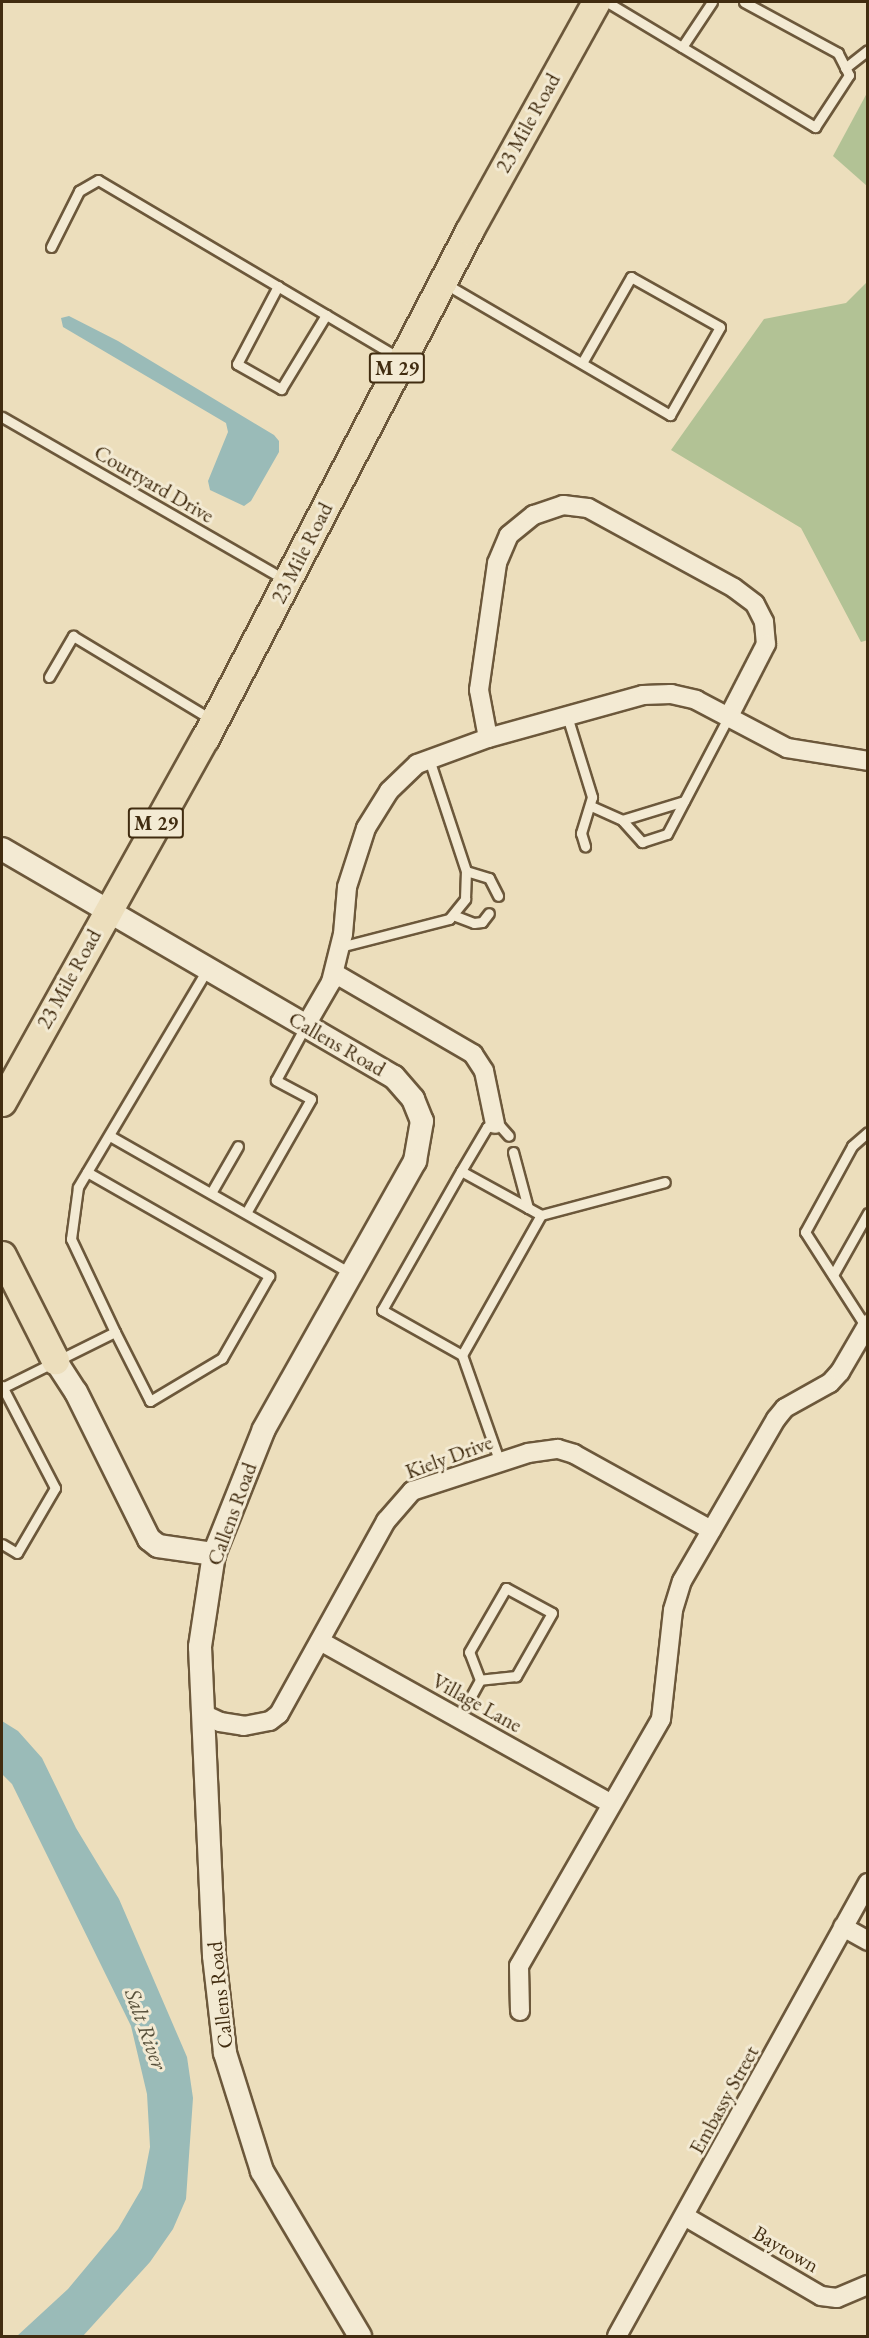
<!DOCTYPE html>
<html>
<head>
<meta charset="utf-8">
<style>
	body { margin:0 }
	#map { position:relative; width:869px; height:2338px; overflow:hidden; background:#ecdebc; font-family:"EB Garamond",serif }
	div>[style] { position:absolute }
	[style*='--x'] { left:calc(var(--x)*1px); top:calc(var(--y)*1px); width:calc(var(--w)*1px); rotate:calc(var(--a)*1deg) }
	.green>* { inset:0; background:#b2c295 }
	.water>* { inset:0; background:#9abbb8 }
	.roads { filter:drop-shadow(2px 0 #6c583b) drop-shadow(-2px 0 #6c583b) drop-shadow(0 2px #6c583b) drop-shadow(0 -2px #6c583b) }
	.service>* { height:9px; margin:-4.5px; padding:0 4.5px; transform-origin:4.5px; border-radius:4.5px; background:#f3ead3 }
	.minor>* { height:18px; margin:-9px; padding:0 9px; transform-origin:9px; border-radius:9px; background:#f3ead3 }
	.tertiary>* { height:22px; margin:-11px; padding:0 11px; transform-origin:11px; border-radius:11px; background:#f3ead3 }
	.primary>* { height:27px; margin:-13.5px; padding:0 13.5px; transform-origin:13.5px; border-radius:13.5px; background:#ecdebc }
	span { translate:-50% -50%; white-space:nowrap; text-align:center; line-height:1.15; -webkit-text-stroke:6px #f3ead3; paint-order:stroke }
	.shield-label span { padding:2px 4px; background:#f3ead3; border:2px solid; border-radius:4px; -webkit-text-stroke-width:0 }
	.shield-label { font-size:20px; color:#412c10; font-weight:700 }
	.street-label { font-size:21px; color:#412c10 }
	.water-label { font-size:22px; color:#57503a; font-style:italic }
	.frame { position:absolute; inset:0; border:3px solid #412c10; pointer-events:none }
</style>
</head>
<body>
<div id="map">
	<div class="green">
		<div style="clip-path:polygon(867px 93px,867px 186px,833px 156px)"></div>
		<div style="clip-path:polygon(867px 282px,868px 640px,861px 642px,801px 528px,671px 450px,764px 319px,846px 303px)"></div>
	</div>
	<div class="water">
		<div style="clip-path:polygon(69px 316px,118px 341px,274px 435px,279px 441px,279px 452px,251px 501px,244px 506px,210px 490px,208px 481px,228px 432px,226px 423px,63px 327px,61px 318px)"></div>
		<div style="clip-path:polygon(2px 1721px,18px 1731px,42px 1758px,76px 1828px,119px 1899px,187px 2057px,193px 2098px,186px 2199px,173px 2229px,150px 2262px,83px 2336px,17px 2336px,68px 2289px,118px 2229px,142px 2188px,150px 2147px,147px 2094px,131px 2026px,12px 1784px,2px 1774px)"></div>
	</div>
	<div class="roads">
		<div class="service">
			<div style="--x:607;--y:2;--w:243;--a:31"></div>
			<div style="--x:815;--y:127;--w:62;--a:-56.8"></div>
			<div style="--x:849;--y:75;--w:25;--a:-117"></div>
			<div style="--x:838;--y:53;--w:107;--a:-151.5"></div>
			<div style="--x:682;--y:47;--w:54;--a:-56.3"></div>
			<div style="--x:845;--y:68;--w:29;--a:-38"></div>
			<div style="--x:51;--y:247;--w:63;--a:-63.4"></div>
			<div style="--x:79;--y:191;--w:22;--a:-30"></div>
			<div style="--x:98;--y:180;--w:350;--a:30.6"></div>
			<div style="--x:444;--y:283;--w:262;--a:30.3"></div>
			<div style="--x:670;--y:415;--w:101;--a:-60.4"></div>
			<div style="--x:720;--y:327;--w:102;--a:-150.7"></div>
			<div style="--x:631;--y:277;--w:99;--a:119.7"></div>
			<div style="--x:278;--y:286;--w:88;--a:117.7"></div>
			<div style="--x:237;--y:364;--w:51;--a:29.6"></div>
			<div style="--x:281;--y:389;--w:87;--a:-58.7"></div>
			<div style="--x:2;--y:417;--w:325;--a:29.9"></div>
			<div style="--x:49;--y:677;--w:48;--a:-59.7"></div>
			<div style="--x:73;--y:636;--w:162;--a:31.1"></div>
			<div style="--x:567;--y:716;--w:85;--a:72.8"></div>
			<div style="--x:592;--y:797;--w:38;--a:107"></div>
			<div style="--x:581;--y:833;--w:14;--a:73"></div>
			<div style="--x:591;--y:806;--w:34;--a:24"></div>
			<div style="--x:622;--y:820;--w:30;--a:48"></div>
			<div style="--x:642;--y:842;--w:26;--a:-18"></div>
			<div style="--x:667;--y:834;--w:131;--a:-62.3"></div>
			<div style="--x:622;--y:820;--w:65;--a:-17"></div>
			<div style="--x:466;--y:871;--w:24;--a:17"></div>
			<div style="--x:489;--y:878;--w:20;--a:63"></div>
			<div style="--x:453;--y:915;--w:22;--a:21"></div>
			<div style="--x:474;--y:923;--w:8;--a:-7"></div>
			<div style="--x:482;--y:922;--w:11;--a:-52"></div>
			<div style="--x:340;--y:947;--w:113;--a:-14.4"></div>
			<div style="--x:449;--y:919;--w:26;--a:-51"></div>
			<div style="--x:465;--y:899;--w:28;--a:-88"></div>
			<div style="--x:466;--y:871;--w:118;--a:-108.3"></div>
			<div style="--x:110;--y:1136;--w:276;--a:29.7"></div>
			<div style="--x:513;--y:1152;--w:58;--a:75"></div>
			<div style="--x:461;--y:1171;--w:51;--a:-59.4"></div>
			<div style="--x:487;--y:1127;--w:13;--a:-4"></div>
			<div style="--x:500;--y:1126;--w:13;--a:48"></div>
			<div style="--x:87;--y:1172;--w:210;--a:29.7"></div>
			<div style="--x:269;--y:1276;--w:95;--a:119.8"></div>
			<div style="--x:222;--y:1358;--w:84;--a:149.2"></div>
			<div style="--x:150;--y:1401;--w:77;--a:-116.9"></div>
			<div style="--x:211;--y:1193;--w:54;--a:-60.1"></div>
			<div style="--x:246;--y:1213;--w:131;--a:-60.3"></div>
			<div style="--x:311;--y:1099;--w:40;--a:-152"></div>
			<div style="--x:276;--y:1080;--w:63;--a:-61.4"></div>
			<div style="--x:541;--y:1215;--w:128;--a:-14.9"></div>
			<div style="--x:833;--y:1275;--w:71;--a:-60.6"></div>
			<div style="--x:866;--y:1327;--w:113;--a:-122.7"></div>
			<div style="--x:805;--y:1232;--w:98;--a:-61.3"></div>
			<div style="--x:852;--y:1146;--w:21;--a:-41"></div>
			<div style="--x:462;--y:1355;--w:161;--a:-60.6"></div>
			<div style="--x:541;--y:1215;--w:91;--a:-151.2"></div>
			<div style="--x:461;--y:1171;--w:160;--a:119.6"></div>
			<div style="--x:382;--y:1310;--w:92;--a:29.4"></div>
			<div style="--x:462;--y:1355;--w:114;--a:70.6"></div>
			<div style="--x:2;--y:1386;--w:115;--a:62.5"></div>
			<div style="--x:55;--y:1488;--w:75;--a:120.3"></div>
			<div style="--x:17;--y:1553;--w:17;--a:-149"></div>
			<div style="--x:2;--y:1388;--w:126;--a:-26.4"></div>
			<div style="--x:115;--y:1332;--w:103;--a:-115.3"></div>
			<div style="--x:71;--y:1239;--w:52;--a:-82.3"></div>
			<div style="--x:78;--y:1187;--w:255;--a:-59.3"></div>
			<div style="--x:459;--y:1718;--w:43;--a:-61.1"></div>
			<div style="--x:480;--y:1680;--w:30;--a:-111"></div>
			<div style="--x:469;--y:1652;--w:74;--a:-60"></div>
			<div style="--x:506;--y:1588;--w:52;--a:28.5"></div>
			<div style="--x:552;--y:1613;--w:73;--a:119.7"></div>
			<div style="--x:516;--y:1676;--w:36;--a:174"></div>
		</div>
		<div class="minor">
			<div style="--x:488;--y:738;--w:49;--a:-100.6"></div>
			<div style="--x:479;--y:690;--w:128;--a:-81.9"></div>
			<div style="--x:497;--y:563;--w:30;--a:-67"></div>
			<div style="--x:509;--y:535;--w:32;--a:-39"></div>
			<div style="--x:534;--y:515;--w:31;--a:-19"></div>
			<div style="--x:563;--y:505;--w:25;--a:7"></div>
			<div style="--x:588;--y:508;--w:166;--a:28.7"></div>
			<div style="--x:734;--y:588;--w:26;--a:37"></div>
			<div style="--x:755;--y:604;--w:20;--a:63"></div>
			<div style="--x:764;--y:622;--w:22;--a:85"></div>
			<div style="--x:766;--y:644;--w:83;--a:117.2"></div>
			<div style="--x:334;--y:973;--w:161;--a:30.2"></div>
			<div style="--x:473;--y:1054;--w:20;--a:57"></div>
			<div style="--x:484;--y:1071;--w:54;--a:78.3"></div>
			<div style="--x:306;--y:1025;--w:50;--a:-59.8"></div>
			<div style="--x:331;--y:982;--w:49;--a:-76"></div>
			<div style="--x:343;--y:934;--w:47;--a:-85.1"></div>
			<div style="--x:347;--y:887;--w:62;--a:-72.1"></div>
			<div style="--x:366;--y:828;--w:44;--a:-58.1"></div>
			<div style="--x:389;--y:791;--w:39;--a:-44"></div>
			<div style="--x:417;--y:764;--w:76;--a:-20.1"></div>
			<div style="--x:488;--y:738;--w:161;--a:-15.5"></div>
			<div style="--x:643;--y:695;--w:28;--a:-2"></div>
			<div style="--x:671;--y:694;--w:26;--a:13"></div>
			<div style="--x:696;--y:700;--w:103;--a:27.8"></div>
			<div style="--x:787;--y:748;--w:82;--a:9.1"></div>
			<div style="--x:320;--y:1641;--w:334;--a:29.2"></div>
			<div style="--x:203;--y:1714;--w:19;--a:25"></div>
			<div style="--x:220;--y:1722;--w:24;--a:9"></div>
			<div style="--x:244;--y:1726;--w:26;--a:-11"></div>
			<div style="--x:270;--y:1721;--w:11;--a:-38"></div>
			<div style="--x:279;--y:1714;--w:221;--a:-61"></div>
			<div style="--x:386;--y:1521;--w:40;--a:-49"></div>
			<div style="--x:412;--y:1491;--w:122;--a:-18.1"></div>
			<div style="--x:528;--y:1453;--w:30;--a:-8"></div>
			<div style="--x:558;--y:1449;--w:17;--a:17"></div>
			<div style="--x:574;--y:1454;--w:157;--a:29"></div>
			<div style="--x:843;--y:1927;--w:29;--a:29"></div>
			<div style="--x:520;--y:2011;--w:45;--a:-91.3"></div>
			<div style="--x:519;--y:1966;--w:285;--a:-60.1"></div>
			<div style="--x:661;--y:1719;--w:110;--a:-83.7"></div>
			<div style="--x:673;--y:1610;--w:30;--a:-73"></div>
			<div style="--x:682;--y:1581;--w:187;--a:-59.9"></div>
			<div style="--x:776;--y:1419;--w:14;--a:-51"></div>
			<div style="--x:785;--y:1408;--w:51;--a:-29.1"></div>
			<div style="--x:830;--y:1383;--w:15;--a:-48"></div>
			<div style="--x:840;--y:1372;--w:56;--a:-59.7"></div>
			<div style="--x:686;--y:2217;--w:156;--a:30.3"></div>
			<div style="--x:821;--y:2296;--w:16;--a:7"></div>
			<div style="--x:837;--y:2298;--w:34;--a:-23"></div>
			<div style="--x:617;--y:2336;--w:518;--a:-61.01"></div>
		</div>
		<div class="tertiary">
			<div style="--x:2;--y:849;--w:453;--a:30.2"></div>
			<div style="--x:394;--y:1077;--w:29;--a:49"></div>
			<div style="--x:413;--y:1099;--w:24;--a:68"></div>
			<div style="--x:422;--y:1121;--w:41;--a:99.9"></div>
			<div style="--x:415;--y:1161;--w:308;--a:119.4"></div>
			<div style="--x:264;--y:1429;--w:135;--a:111.8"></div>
			<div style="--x:214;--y:1554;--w:94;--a:98.6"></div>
			<div style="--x:200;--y:1647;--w:309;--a:87.4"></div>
			<div style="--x:214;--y:1956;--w:98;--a:83.5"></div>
			<div style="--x:225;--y:2053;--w:124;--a:72.6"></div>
			<div style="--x:262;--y:2171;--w:192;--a:59.3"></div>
			<div style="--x:55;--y:1360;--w:38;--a:57"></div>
			<div style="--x:76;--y:1392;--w:164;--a:63.6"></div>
			<div style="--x:149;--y:1539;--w:11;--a:38"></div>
			<div style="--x:158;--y:1546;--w:57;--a:8.1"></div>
		</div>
		<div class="primary">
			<div style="--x:2;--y:1102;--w:417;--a:-60.9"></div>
			<div style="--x:205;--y:738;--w:572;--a:-62.49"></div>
			<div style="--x:469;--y:231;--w:262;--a:-61"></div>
			<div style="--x:2;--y:1255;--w:118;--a:63.2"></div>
		</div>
	</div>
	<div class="shield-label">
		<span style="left:397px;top:368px">M 29</span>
		<span style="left:156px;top:823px">M 29</span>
	</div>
	<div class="street-label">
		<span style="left:528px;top:123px;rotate:-61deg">23 Mile Road</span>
		<span style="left:154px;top:484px;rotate:30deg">Courtyard Drive</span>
		<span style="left:302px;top:553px;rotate:-63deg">23 Mile Road</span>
		<span style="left:69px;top:979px;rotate:-61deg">23 Mile Road</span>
		<span style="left:337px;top:1044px;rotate:30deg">Callens Road</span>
		<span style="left:449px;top:1457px;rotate:-20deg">Kiely Drive</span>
		<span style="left:232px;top:1514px;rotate:-70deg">Callens Road</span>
		<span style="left:477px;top:1703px;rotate:29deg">Village Lane</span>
		<span style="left:220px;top:1995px;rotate:-96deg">Callens Road</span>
		<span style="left:724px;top:2100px;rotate:-61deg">Embassy Street</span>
		<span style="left:786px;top:2249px;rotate:30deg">Baytown</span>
	</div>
	<div class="water-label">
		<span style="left:146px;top:2029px;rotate:70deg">Salt River</span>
	</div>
	<div class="frame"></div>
</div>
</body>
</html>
